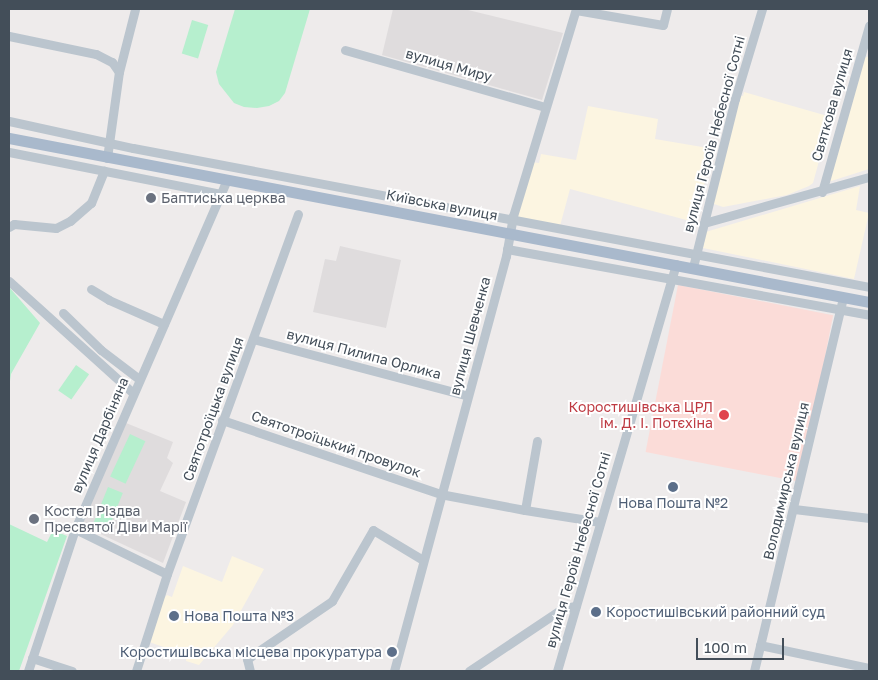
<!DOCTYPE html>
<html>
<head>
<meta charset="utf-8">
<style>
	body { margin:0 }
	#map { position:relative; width:878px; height:680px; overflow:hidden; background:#eeebeb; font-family:"Golos Text",sans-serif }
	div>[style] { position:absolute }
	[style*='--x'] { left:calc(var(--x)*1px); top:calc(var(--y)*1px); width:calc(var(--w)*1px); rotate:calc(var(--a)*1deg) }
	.commercial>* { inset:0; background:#fcf5e1 }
	.education>* { inset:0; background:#dfdcdd }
	.medical>* { inset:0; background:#fbdcd8; transform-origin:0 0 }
	.green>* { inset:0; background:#b6efce; transform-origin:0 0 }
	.minor>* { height:9px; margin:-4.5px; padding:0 4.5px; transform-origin:4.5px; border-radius:4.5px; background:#bbc5ce }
	.major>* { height:11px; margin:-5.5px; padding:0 5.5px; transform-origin:5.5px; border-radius:5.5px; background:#a9b9cc }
	.dots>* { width:14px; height:14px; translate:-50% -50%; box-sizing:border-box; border:2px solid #fff; border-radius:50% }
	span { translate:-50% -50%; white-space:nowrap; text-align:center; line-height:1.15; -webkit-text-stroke:4px #fff; paint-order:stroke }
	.street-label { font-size:14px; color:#434e59 }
	.worship-label { font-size:14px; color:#5b616d }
	.left { translate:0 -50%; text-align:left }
	.health-label { font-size:14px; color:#be3a42 }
	.right { translate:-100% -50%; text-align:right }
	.service-label { font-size:14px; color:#4e5e75 }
	.frame { position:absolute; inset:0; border:10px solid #434e59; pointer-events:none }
	.scale { position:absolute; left:696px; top:638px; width:88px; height:22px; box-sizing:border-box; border:2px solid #434e59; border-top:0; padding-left:6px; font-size:15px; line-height:18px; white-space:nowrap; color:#434e59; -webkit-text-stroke:4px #fff; paint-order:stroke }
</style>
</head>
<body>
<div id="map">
	<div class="commercial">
		<div style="clip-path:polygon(869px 56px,869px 169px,825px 183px,864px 58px)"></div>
		<div style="clip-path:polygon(744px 92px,831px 117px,813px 183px,809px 186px,787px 195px,723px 207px,711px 203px,739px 95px,743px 96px)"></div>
		<div style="clip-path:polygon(588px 106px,658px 119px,655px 139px,714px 149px,694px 222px,570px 189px,560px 226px,515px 216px,531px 162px,539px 163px,541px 154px,576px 160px)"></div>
		<div style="clip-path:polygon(860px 186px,856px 210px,869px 213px,854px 279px,703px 248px,706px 232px,709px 231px)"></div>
		<div style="clip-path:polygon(232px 556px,264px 569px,233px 625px,199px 665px,186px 661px,187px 655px,149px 642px,163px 599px,167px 595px,172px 597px,183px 566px,222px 582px)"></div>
	</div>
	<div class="education">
		<div style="clip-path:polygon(393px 9px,464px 9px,563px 33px,542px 100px,382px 55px)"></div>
		<div style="clip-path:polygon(340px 246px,401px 260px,386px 328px,313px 312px,325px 259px,336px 261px)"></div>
		<div style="clip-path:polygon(126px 423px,173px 442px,167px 458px,173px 463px,160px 491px,186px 502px,163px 563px,81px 525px)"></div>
	</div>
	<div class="medical">
		<div style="left:678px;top:285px;width:158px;height:170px;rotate:11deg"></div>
	</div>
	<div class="green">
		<div style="clip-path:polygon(235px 9px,310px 9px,285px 93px,279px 101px,269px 106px,257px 108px,244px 107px,234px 103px,219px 84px,216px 72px)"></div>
		<div style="left:192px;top:20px;width:17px;height:35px;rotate:17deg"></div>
		<div style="clip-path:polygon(9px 287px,40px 323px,11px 374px,9px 388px)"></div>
		<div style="left:76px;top:365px;width:16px;height:31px;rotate:35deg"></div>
		<div style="left:130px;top:434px;width:17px;height:47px;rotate:25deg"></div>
		<div style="left:108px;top:487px;width:16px;height:43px;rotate:22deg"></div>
		<div style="clip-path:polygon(9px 524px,47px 542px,53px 530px,67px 536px,19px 671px,9px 671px)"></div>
	</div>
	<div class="minor">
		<div style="--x:576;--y:10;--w:88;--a:9.8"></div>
		<div style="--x:663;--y:25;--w:16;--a:-76"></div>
		<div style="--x:9;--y:36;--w:89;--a:11.7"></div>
		<div style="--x:96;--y:54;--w:18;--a:27"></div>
		<div style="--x:112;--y:62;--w:12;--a:55"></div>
		<div style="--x:345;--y:50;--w:208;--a:15.9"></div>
		<div style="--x:9;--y:121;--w:127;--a:12.3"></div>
		<div style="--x:133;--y:148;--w:749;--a:10.69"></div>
		<div style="--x:9;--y:152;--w:217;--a:11.2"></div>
		<div style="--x:107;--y:158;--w:87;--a:-82.1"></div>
		<div style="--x:119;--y:72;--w:65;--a:-75.7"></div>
		<div style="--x:822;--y:192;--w:173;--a:-74.2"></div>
		<div style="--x:704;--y:223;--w:171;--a:-15.6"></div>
		<div style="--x:9;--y:227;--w:6;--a:-31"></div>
		<div style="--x:14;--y:224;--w:42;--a:5.4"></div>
		<div style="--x:56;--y:228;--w:16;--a:-27"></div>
		<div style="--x:70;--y:221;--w:28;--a:-41"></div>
		<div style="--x:91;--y:203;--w:35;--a:-68"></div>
		<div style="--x:507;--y:249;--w:368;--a:10.3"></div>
		<div style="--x:693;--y:267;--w:173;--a:-76"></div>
		<div style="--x:735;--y:99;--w:94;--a:-73.3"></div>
		<div style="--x:9;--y:281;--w:167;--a:42.1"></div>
		<div style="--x:91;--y:289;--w:21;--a:31"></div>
		<div style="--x:109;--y:300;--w:60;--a:23.6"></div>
		<div style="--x:63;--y:313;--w:53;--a:44.2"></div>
		<div style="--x:101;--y:350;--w:48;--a:37.3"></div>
		<div style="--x:253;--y:339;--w:222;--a:14.8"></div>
		<div style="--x:222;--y:420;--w:230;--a:18.7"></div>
		<div style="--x:440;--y:494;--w:86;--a:10.7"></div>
		<div style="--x:525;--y:510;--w:76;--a:9.1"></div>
		<div style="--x:794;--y:509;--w:76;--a:6.8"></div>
		<div style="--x:525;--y:510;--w:70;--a:-80.1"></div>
		<div style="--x:75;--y:529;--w:102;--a:26.1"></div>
		<div style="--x:760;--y:645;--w:111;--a:11.9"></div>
		<div style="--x:32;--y:658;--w:42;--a:18"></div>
		<div style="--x:28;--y:671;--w:150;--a:-71.7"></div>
		<div style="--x:75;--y:529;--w:381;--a:-66.5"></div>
		<div style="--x:136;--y:671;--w:102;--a:-72.3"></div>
		<div style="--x:167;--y:574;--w:383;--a:-70"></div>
		<div style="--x:250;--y:671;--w:12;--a:-104"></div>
		<div style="--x:247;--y:659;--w:103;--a:-34.3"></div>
		<div style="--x:332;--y:601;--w:82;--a:-60"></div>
		<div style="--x:373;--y:530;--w:58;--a:31"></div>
		<div style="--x:394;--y:671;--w:430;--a:-74.9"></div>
		<div style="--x:506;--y:256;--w:41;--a:-80.1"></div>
		<div style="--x:513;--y:216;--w:216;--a:-73.1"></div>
		<div style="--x:469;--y:671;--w:113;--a:-33.8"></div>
		<div style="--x:563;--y:608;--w:13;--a:-9"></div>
		<div style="--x:557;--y:671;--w:424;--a:-73.7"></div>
		<div style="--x:754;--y:671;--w:384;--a:-76.6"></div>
	</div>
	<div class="major">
		<div style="--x:9;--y:138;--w:875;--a:10.8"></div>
	</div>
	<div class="dots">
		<div style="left:151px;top:198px;background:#6b7280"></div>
		<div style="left:724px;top:415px;background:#e0444e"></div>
		<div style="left:673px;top:487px;background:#5c6f8a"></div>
		<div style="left:34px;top:519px;background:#6b7280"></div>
		<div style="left:596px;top:612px;background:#5c6f8a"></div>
		<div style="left:174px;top:616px;background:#5c6f8a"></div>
		<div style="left:392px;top:652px;background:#5c6f8a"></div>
	</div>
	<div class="street-label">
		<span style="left:449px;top:65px;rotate:16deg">вулиця Миру</span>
		<span style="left:832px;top:105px;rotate:-74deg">Святкова вулиця</span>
		<span style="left:714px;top:134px;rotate:-75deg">вулиця Героїв Небесної Сотні</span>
		<span style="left:442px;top:205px;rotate:11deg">Київська вулиця</span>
		<span style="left:470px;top:336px;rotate:-75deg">вулиця Шевченка</span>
		<span style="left:364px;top:354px;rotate:15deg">вулиця Пилипа Орлика</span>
		<span style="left:213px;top:409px;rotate:-70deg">Святотроїцька вулиця</span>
		<span style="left:100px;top:435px;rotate:-67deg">вулиця Дарбіняна</span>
		<span style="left:336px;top:444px;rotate:19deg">Святотроїцький провулок</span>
		<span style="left:786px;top:481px;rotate:-77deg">Володимирська вулиця</span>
		<span style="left:578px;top:550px;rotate:-74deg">вулиця Героїв Небесної Сотні</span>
	</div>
	<div class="worship-label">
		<span class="left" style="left:161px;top:198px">Баптиська церква</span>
		<span class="left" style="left:44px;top:519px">Костел Різдва<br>Пресвятої Діви Марії</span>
	</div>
	<div class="health-label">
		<span class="right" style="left:713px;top:415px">Коростишівська ЦРЛ<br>ім. Д. І. Потєхіна</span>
	</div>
	<div class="service-label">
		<span style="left:673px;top:503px">Нова Пошта №2</span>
		<span class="left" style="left:606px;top:612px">Коростишівський районний суд</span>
		<span class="left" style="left:184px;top:616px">Нова Пошта №3</span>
		<span class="right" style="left:382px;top:652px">Коростишівська місцева прокуратура</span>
	</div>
	<div class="frame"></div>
	<div class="scale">100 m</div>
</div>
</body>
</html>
